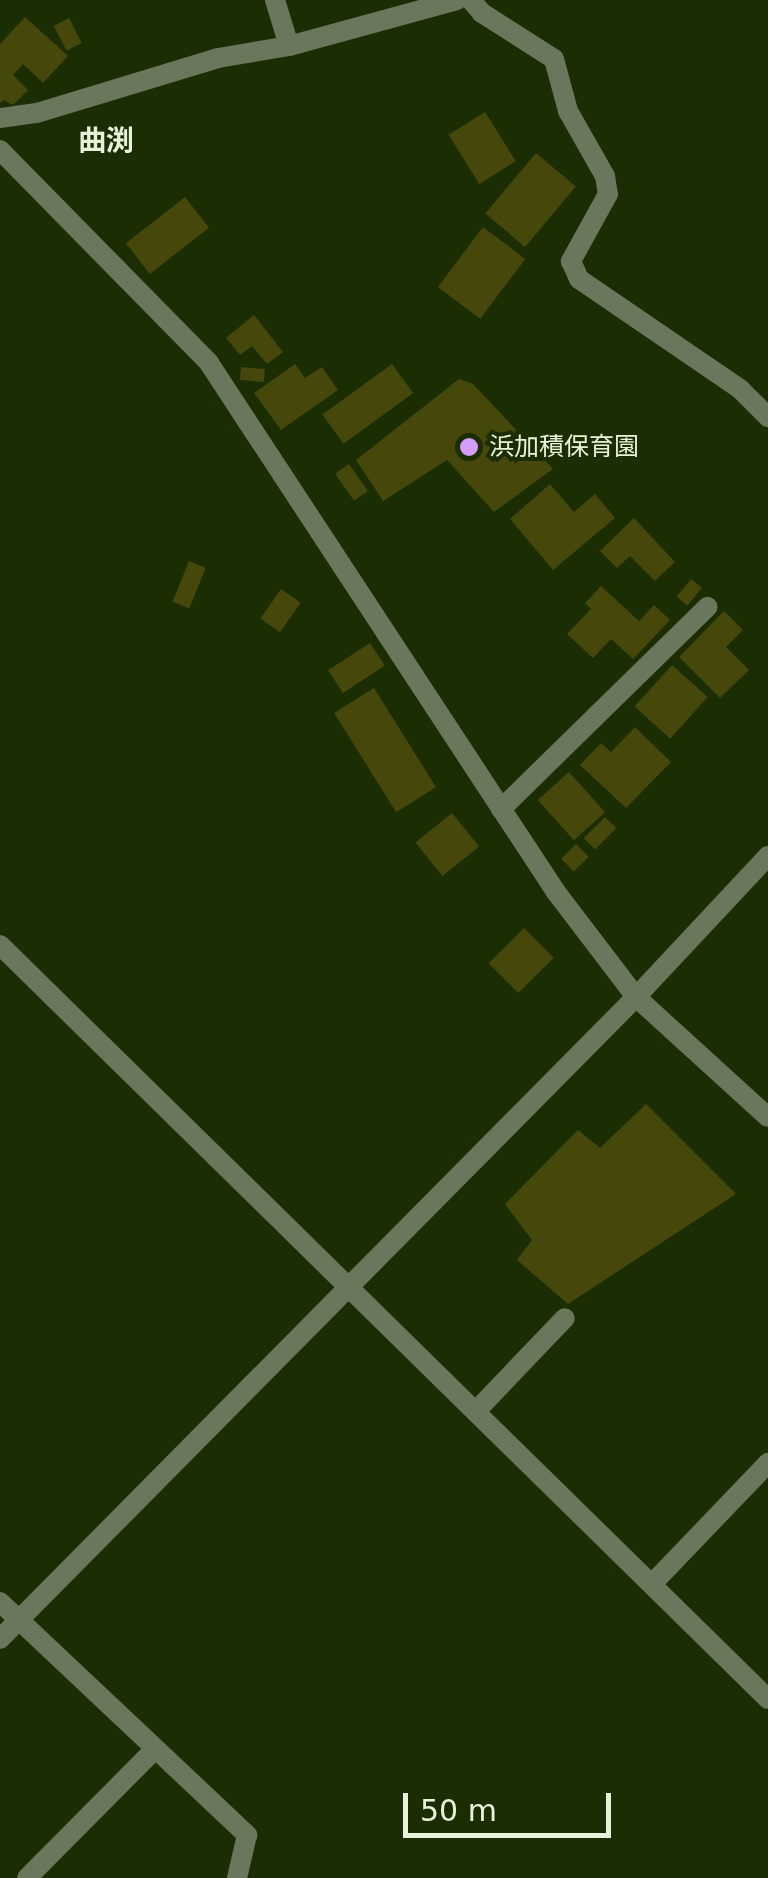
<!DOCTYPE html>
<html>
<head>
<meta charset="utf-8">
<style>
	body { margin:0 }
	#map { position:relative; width:768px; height:1878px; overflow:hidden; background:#1b2d02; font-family:"DejaVu Sans","Noto Sans JP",sans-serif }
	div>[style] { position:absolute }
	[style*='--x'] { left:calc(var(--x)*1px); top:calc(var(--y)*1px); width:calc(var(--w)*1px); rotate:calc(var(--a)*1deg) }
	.building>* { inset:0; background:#46470b; transform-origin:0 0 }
	.minor>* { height:20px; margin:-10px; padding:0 10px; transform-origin:10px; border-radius:10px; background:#69775d }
	.tertiary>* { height:20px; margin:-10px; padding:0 10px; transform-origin:10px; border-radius:10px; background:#69775d }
	.dots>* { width:28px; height:28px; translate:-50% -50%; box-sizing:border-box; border:5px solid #1b2d02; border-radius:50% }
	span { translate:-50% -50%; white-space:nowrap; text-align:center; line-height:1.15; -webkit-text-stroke:8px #1b2d02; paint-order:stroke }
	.poi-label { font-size:25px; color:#e6f3da }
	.left { translate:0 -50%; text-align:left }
	.neighbourhood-label { font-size:28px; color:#e6f3da; font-weight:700 }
	.scale { position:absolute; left:403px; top:1793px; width:208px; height:45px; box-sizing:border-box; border:5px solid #e6f3da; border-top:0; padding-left:12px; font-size:30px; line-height:35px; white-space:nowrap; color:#e6f3da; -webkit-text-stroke:8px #1b2d02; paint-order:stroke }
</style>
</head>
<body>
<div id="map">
	<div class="building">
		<div style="clip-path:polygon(25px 17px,68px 56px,43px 83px,23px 64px,13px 75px,28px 90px,13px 105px,4px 100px,0 103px,0 44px)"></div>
		<div style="left:69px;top:18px;width:28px;height:17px;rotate:63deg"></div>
		<div style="left:485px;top:112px;width:58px;height:43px;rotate:58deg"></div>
		<div style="left:536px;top:153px;width:52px;height:79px;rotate:40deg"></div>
		<div style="left:185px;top:197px;width:39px;height:75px;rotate:52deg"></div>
		<div style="left:483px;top:227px;width:53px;height:75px;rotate:37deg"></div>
		<div style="clip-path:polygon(254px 315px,283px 352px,267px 364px,252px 346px,240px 355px,226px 338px)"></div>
		<div style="clip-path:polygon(295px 364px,305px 378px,322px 367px,338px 390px,281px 430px,254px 393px)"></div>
		<div style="left:392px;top:364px;width:36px;height:86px;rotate:54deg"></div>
		<div style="left:241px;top:367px;width:24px;height:13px;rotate:5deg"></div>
		<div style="clip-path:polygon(459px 379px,473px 384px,553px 469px,494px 512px,447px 460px,383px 501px,356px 460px)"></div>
		<div style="left:349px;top:464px;width:33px;height:17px;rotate:55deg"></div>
		<div style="clip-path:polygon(550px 484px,574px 512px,595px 494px,615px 518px,553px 570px,510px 519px)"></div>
		<div style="clip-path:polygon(634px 518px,675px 562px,655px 581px,630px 556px,617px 568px,600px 551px)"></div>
		<div style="left:189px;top:561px;width:18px;height:44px;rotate:22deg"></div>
		<div style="left:691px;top:579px;width:14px;height:23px;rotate:39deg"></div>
		<div style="clip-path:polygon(601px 586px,639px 621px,654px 605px,670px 620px,633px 659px,611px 639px,593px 658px,567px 634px,591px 609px,585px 603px)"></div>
		<div style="left:281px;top:589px;width:24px;height:36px;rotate:35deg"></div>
		<div style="clip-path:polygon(724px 611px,743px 630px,726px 647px,749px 670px,720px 698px,679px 657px)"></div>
		<div style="left:370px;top:643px;width:27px;height:50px;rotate:57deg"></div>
		<div style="left:672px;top:665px;width:48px;height:56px;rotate:42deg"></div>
		<div style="left:374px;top:688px;width:117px;height:47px;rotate:58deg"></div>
		<div style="clip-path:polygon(635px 727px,671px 762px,626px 808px,580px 765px,601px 743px,611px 752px)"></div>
		<div style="left:569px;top:772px;width:54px;height:42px;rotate:48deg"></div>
		<div style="left:452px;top:813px;width:43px;height:47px;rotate:51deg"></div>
		<div style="left:605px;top:817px;width:16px;height:30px;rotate:45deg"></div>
		<div style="left:576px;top:844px;width:18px;height:21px;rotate:45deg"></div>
		<div style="left:524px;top:928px;width:42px;height:50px;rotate:45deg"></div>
		<div style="clip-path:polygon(646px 1104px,736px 1194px,568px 1304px,517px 1260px,532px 1240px,505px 1204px,578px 1130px,600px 1148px)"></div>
	</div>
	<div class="minor">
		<div style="--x:275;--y:0;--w:48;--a:73.1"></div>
		<div style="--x:471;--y:0;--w:17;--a:50"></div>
		<div style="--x:482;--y:13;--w:85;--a:32.6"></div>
		<div style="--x:554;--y:59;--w:54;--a:74.9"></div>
		<div style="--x:568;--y:111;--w:75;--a:60.4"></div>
		<div style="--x:605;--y:176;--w:18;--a:81"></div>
		<div style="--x:608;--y:194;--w:77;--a:118.9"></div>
		<div style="--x:571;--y:261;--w:20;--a:66"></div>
		<div style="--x:579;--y:279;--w:195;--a:34.3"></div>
		<div style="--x:740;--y:389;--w:40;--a:45"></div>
		<div style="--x:0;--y:118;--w:37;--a:-8"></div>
		<div style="--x:37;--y:113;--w:189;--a:-16.9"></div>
		<div style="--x:218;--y:58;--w:72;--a:-9.6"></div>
		<div style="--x:289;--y:46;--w:174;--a:-15.3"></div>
		<div style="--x:0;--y:150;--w:298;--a:45.5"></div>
		<div style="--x:209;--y:363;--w:633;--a:56.74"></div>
		<div style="--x:556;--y:892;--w:132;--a:52.7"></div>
		<div style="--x:636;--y:997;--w:178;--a:42.3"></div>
		<div style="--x:501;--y:809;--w:289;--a:-44.4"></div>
		<div style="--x:0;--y:945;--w:1076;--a:44.47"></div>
		<div style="--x:477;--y:1410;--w:127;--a:-46.3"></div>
		<div style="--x:652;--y:1584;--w:168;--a:-46.2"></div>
		<div style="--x:0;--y:1602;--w:340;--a:43.3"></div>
		<div style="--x:247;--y:1835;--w:44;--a:103.1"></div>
		<div style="--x:27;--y:1878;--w:182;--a:-45.2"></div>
	</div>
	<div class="tertiary">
		<div style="--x:0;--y:1639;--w:904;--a:-45.27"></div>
		<div style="--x:636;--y:997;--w:193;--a:-46.9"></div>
	</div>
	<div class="dots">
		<div style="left:469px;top:447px;background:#d49cfb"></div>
	</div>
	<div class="poi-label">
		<span class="left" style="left:489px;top:447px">浜加積保育園</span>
	</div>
	<div class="neighbourhood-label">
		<span style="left:106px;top:141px">曲渕</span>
	</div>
	<div class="scale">50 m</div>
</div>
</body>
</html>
